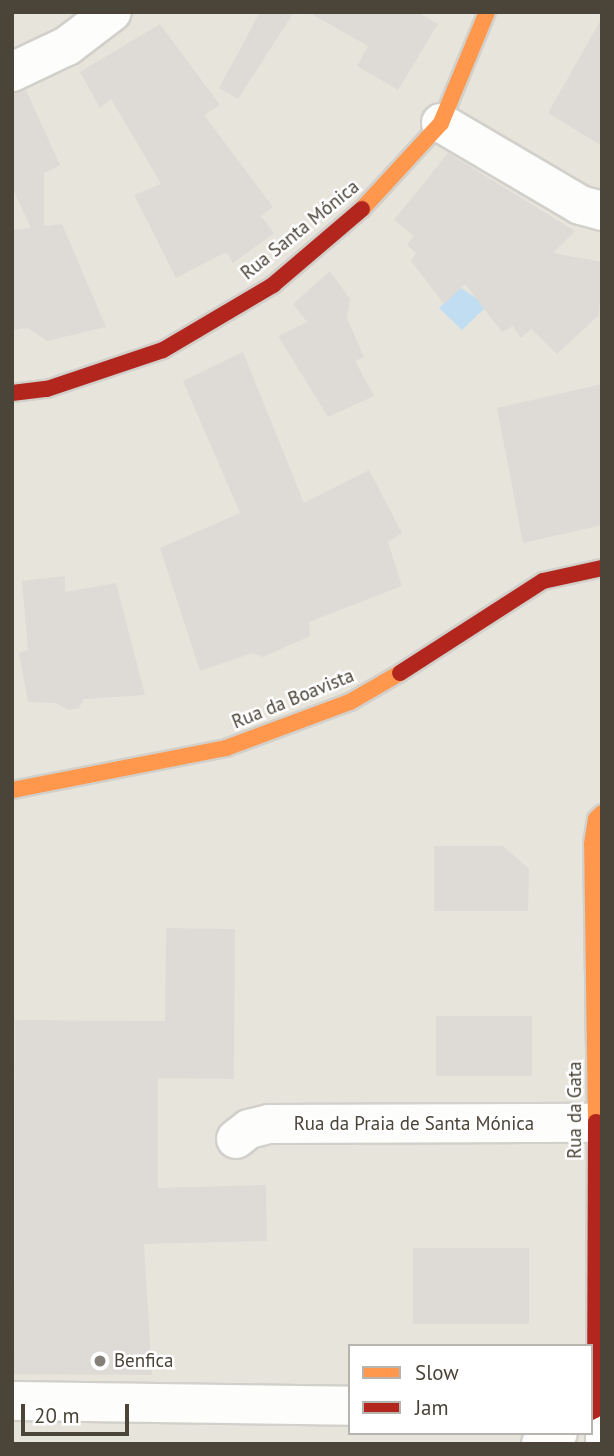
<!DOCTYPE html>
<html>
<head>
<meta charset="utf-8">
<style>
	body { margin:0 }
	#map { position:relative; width:614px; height:1456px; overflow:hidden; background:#f4f2ee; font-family:"PT Sans",sans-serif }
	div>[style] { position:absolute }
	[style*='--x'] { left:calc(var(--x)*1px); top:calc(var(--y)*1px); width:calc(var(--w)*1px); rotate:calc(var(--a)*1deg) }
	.residential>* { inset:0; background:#e7e4dc }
	.water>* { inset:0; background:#c0ddf1 }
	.building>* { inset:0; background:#dedbd6; transform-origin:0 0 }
	.roads { filter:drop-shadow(2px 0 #d2d0cb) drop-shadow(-2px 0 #d2d0cb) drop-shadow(0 2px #d2d0cb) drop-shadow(0 -2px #d2d0cb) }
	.lane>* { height:19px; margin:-9.5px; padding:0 9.5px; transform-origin:9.5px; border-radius:9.5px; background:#fdfdfc }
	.street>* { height:38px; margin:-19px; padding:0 19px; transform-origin:19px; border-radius:19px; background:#fdfdfc }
	.slow>* { height:16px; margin:-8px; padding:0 8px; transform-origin:8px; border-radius:8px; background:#ff974d }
	.jam>* { height:16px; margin:-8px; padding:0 8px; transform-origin:8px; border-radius:8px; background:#b3261e }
	.dots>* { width:19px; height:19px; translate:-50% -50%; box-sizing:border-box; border:4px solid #fff; border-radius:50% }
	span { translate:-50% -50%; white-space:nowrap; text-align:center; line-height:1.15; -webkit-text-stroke:5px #fff; paint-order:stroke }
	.street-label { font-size:19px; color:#4b4439 }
	.poi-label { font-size:19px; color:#4b4439 }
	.left { translate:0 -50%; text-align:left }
	.frame { position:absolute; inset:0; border:14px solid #4b4439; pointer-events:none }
	.legend { position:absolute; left:348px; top:1344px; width:245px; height:91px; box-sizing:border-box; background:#fff; border:2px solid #b7b4b0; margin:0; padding:9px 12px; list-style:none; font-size:21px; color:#4b4439 }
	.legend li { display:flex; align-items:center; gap:14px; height:35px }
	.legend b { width:35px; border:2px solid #b7b4b0 }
	.scale { position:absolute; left:21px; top:1404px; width:108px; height:32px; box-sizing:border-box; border:4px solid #4b4439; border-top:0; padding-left:9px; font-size:21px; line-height:24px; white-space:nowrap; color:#4b4439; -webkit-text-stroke:5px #fff; paint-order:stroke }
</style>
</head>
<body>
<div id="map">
	<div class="residential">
		<div style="clip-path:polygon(evenodd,12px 12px,602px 12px,602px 1444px,12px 1444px,12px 12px,350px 1346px,591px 1346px,591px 1433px,350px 1433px,350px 1346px)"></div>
	</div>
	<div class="water">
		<div style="clip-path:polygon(461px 288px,487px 306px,462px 330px,439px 308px)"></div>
	</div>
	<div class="building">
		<div style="clip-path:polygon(260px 12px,294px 12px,238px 99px,219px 88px)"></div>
		<div style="clip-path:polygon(308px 12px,417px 12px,438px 24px,398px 90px,357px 66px,368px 46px)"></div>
		<div style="clip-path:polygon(602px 18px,602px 146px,548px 113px)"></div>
		<div style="clip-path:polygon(160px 24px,220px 105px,204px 115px,273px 207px,261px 216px,274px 233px,233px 263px,227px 253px,222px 254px,176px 278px,134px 195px,161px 184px,111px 99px,100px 108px,80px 72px)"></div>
		<div style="clip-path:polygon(26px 90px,60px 165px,44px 173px,44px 226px,62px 224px,106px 327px,47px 341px,28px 328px,12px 330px,12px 230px,31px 228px,12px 187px,12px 94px)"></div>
		<div style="clip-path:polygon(448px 153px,575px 231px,553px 253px,602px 262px,599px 315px,557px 354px,531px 329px,521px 338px,513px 326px,502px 332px,465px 284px,444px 304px,411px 261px,416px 253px,407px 245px,414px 236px,394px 220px)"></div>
		<div style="clip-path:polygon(330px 271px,350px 299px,347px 318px,364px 357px,355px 361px,374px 396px,328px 417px,278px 336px,307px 322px,293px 304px)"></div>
		<div style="clip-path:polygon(243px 352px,304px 503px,369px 470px,402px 533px,388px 542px,402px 586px,309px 622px,310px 636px,263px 657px,252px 653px,200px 671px,160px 548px,240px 513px,183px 381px)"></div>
		<div style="clip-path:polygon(602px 384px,602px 525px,523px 543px,497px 408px)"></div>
		<div style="clip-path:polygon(65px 576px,65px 592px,116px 583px,145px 695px,84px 699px,79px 708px,68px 710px,56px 703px,28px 702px,19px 653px,28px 650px,22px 581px)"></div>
		<div style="clip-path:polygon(434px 846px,503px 846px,529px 869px,528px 911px,434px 911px)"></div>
		<div style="clip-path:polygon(166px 928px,235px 929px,234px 1079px,158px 1078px,158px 1188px,266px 1185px,267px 1241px,144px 1244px,152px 1375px,14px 1374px,15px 1020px,165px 1021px)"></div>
		<div style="left:436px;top:1016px;width:96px;height:60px"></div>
		<div style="left:413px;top:1248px;width:116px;height:76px"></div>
	</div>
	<div class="roads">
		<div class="lane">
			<div style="--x:595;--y:1410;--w:34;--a:90"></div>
		</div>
		<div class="street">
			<div style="--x:12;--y:72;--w:61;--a:-25.3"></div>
			<div style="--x:67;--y:46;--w:56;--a:-37.1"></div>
			<div style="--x:441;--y:123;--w:161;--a:30.5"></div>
			<div style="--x:580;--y:205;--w:23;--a:15"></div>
			<div style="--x:236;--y:1139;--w:16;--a:-38"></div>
			<div style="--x:249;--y:1129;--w:21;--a:-14"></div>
			<div style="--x:269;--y:1124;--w:327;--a:-0.2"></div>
			<div style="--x:12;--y:1401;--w:338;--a:0.8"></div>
			<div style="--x:541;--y:1444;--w:20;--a:-33"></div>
		</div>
		<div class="slow">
			<div style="--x:362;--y:209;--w:117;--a:-47.4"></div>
			<div style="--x:441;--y:123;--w:120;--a:-67.5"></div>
			<div style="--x:12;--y:790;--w:218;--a:-11.1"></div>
			<div style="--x:226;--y:748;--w:132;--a:-20.4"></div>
			<div style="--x:350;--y:702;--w:58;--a:-30.1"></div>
			<div style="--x:596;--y:1122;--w:278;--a:-90.8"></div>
			<div style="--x:592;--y:844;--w:25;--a:-81"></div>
			<div style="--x:596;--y:819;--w:8;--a:-45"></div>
		</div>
		<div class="jam">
			<div style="--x:12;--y:393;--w:35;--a:-7"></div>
			<div style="--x:47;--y:389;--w:122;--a:-18.6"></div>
			<div style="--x:163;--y:350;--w:128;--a:-30.6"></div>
			<div style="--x:273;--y:285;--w:117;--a:-40.5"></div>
			<div style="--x:400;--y:673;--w:170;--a:-32.8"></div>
			<div style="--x:543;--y:581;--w:60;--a:-12.4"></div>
			<div style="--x:591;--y:1412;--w:4;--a:-27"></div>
			<div style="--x:595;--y:1410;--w:288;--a:-89.8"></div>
		</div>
	</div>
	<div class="dots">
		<div style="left:100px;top:1361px;background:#868178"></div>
	</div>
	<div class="street-label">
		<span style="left:300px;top:230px;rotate:-39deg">Rua Santa Mónica</span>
		<span style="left:293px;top:699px;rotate:-22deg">Rua da Boavista</span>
		<span style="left:575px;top:1110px;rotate:-90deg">Rua da Gata</span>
		<span style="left:414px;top:1124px">Rua da Praia de Santa Mónica</span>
	</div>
	<div class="poi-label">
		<span class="left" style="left:114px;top:1361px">Benfica</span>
	</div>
	<div class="frame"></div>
	<ul class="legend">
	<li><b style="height:9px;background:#ff974d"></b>Slow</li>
	<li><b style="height:9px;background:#b3261e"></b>Jam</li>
	</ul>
	<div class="scale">20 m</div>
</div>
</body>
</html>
